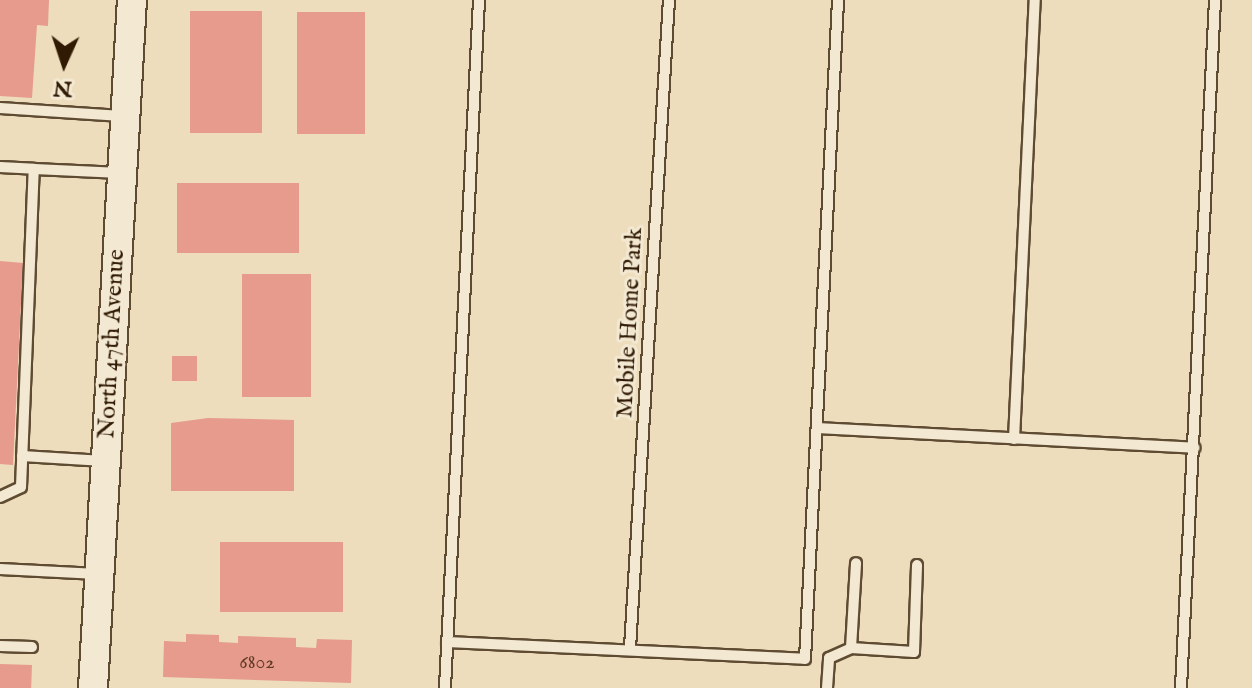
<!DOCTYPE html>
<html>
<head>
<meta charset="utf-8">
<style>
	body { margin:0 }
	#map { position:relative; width:1252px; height:688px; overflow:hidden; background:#edddbc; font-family:"IM FELL English",serif }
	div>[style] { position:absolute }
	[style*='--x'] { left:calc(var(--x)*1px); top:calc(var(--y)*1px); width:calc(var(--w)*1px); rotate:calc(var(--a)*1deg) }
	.building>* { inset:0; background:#e79b8c; transform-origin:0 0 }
	.roads { filter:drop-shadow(2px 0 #5f4b32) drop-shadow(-2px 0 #5f4b32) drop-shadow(0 2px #5f4b32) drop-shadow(0 -2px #5f4b32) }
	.lane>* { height:10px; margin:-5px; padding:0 5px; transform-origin:5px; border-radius:5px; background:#f3e9d3 }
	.secondary>* { height:28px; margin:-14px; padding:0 14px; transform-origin:14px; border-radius:14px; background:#f3e9d3 }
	span { translate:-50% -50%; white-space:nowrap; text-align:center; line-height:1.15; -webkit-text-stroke:6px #f3e9d3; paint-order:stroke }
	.number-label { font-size:20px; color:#5e3a26 }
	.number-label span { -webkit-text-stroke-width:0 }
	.street-label { font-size:24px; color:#301a04 }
	.north { position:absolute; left:24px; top:24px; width:80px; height:80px; -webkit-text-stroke:6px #f3e9d3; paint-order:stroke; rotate:183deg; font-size:22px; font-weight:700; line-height:32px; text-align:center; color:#301a04 }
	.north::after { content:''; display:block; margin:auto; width:28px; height:36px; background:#301a04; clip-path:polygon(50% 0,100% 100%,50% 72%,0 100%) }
</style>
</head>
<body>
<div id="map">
	<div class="building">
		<div style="clip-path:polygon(0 0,49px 0,48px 26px,37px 25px,32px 98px,0 96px)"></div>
		<div style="left:190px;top:11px;width:72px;height:122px"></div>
		<div style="left:297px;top:12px;width:68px;height:122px"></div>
		<div style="left:177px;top:183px;width:122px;height:70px"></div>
		<div style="clip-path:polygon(0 261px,23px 263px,13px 465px,0 464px)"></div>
		<div style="left:311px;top:274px;width:123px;height:69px;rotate:90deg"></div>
		<div style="left:172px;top:356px;width:25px;height:25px"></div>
		<div style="clip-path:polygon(208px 418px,294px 420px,294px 491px,171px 491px,171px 423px)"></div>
		<div style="left:220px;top:542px;width:123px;height:70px"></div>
		<div style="clip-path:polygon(186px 634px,219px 635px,219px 642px,238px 643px,238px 636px,296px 638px,296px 647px,316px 648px,317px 639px,352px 640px,351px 683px,163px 677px,164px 641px,186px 642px)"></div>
		<div style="left:0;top:664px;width:32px;height:24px;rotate:2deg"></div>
	</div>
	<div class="roads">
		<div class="lane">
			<div style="--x:0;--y:108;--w:122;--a:3.8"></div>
			<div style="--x:0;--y:167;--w:34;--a:3"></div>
			<div style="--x:817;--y:428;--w:378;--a:3"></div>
			<div style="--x:1014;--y:439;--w:440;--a:-87.3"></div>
			<div style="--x:22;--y:456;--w:82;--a:3.5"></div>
			<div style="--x:0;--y:497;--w:23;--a:-25"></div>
			<div style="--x:21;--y:487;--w:318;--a:-87.7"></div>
			<div style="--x:34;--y:169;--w:87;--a:2.6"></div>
			<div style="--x:0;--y:569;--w:98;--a:2.9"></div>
			<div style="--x:447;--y:642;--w:358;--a:2.7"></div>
			<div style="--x:805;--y:659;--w:660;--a:-87.13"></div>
			<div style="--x:0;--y:646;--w:32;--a:2"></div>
			<div style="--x:630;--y:648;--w:649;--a:-86.56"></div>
			<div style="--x:851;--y:648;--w:85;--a:-86.6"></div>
			<div style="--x:445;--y:688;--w:689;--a:-87.17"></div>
			<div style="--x:827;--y:688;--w:30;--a:-86"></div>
			<div style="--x:829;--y:658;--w:24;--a:-24"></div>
			<div style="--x:851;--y:648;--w:63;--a:3.6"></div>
			<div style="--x:914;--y:652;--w:87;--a:-88"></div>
			<div style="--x:1181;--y:688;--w:689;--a:-87.17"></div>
		</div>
		<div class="secondary">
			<div style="--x:93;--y:688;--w:689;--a:-86.76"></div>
		</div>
	</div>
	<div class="number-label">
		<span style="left:257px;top:662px">6802</span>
	</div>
	<div class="street-label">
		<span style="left:630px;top:323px;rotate:-87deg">Mobile Home Park</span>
		<span style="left:112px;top:344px;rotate:-87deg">North 47th Avenue</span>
	</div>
	<div class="north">N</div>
</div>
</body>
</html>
